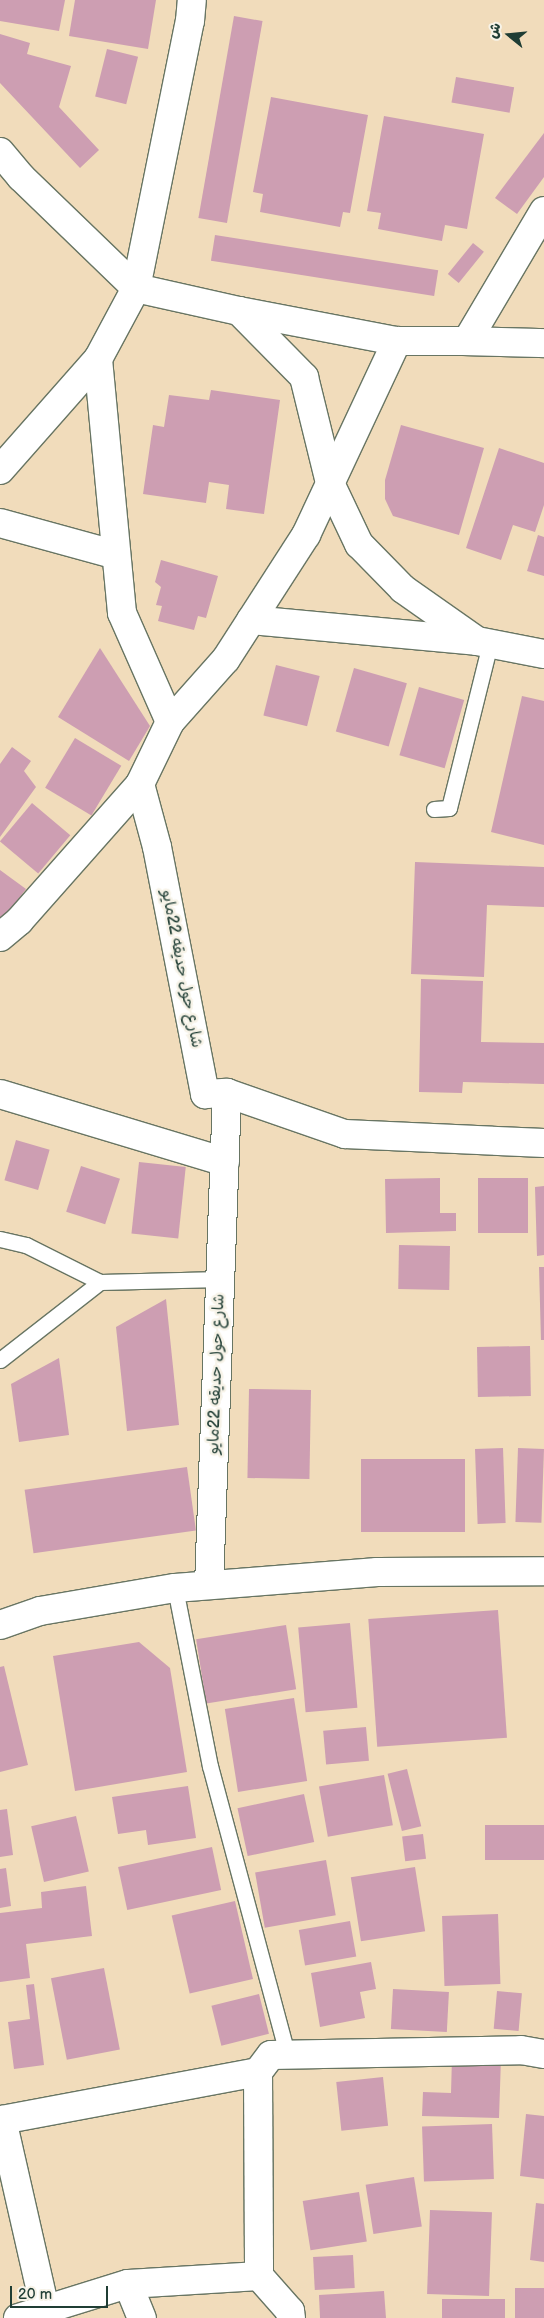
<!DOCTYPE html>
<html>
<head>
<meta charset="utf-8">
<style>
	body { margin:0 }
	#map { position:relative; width:544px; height:2318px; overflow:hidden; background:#f1dcbb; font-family:"Balsamiq Sans","Playpen Sans Arabic",sans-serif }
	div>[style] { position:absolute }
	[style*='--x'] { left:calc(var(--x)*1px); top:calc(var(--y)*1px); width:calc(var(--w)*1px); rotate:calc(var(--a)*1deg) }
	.building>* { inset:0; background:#cd9eb2; transform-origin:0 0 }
	.roads { filter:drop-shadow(1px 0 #687563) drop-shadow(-1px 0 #687563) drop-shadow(0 1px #687563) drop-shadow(0 -1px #687563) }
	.service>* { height:15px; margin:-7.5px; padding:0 7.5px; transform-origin:7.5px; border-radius:7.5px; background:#fff }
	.minor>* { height:28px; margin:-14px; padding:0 14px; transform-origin:14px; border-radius:14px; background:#fff }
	span { translate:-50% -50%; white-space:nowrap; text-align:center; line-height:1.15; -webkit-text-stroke:5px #f7f3e8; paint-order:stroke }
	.street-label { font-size:16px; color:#1f3d34 }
	.north { position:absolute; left:484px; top:10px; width:50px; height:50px; -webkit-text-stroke:4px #f7f3e8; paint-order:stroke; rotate:287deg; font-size:14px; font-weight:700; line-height:20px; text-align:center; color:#1f3d34 }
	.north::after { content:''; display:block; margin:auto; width:18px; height:22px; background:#1f3d34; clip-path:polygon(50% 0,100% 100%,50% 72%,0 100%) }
	.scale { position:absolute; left:10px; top:2286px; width:98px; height:22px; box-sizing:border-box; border:2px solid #1f3d34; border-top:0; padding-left:6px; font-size:15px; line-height:18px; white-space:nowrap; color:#1f3d34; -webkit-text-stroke:4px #f7f3e8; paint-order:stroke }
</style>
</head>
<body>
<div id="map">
	<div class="building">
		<div style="clip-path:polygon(0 0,65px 0,59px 31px,0 21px)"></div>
		<div style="clip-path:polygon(75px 0,156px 0,148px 49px,69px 36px)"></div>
		<div style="left:234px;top:16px;width:29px;height:205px;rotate:10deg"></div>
		<div style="clip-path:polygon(0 34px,30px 43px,27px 54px,71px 66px,59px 107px,99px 150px,80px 168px,0 83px)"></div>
		<div style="left:107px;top:49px;width:32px;height:49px;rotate:14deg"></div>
		<div style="left:456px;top:77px;width:59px;height:26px;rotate:10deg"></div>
		<div style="clip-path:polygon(271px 97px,368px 115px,350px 213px,343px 212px,340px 227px,260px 212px,263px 194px,253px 192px)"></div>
		<div style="clip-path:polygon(384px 116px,484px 134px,467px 229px,445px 225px,442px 241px,378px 229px,381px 213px,367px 211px)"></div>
		<div style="clip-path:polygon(544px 133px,544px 177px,517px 214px,495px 198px)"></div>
		<div style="left:215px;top:235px;width:226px;height:26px;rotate:9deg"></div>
		<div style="left:473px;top:243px;width:14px;height:40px;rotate:39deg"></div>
		<div style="clip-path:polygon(211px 390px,280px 400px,264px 514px,226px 509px,229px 485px,209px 482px,206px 503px,143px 494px,153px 425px,164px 427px,169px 395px,209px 400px)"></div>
		<div style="clip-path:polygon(401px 425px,484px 448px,459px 535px,393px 516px,385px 499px,385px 480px)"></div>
		<div style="clip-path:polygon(499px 448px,544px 463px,544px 505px,535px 532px,513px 525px,501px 560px,466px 548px)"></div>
		<div style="clip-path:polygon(538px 535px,544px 537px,544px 576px,527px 571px)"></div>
		<div style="clip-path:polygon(161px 560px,218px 576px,206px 618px,198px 616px,194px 630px,158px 621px,162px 606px,156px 605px,161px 587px,155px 582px)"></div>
		<div style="clip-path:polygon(100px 648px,150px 726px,129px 761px,58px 717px)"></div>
		<div style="left:276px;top:665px;width:45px;height:52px;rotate:14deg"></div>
		<div style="left:354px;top:668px;width:55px;height:66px;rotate:16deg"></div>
		<div style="left:419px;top:687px;width:47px;height:71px;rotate:16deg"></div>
		<div style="clip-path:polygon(522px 696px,544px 701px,544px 845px,491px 832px)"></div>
		<div style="left:75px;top:738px;width:54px;height:58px;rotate:31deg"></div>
		<div style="clip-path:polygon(12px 747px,31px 761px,24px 771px,36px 787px,0 837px,0 764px)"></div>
		<div style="left:32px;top:803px;width:50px;height:50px;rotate:40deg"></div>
		<div style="clip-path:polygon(415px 862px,544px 867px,544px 907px,487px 905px,484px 977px,411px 974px)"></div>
		<div style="clip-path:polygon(0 870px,26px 889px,0 923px)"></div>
		<div style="clip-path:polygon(421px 979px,483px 981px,481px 1042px,544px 1043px,544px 1084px,463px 1082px,462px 1093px,419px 1092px)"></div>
		<div style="left:16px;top:1140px;width:35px;height:42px;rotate:16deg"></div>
		<div style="left:139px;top:1162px;width:47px;height:72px;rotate:6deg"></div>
		<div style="left:81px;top:1166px;width:41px;height:48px;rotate:18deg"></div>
		<div style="clip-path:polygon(440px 1178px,440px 1213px,456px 1213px,456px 1231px,386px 1233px,385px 1179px)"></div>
		<div style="left:528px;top:1178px;width:55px;height:50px;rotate:90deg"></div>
		<div style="clip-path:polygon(544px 1186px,544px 1255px,537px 1256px,535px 1187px)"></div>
		<div style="left:399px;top:1245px;width:51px;height:44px;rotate:1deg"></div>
		<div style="clip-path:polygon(539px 1267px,544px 1267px,544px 1340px,541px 1340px)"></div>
		<div style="clip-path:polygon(166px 1299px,179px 1425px,127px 1431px,116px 1327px)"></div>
		<div style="left:530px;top:1346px;width:50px;height:53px;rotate:89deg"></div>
		<div style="clip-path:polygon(59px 1358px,69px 1435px,19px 1442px,11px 1384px)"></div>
		<div style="left:249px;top:1389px;width:62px;height:89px;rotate:1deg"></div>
		<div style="left:503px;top:1448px;width:75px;height:28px;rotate:88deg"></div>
		<div style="left:518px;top:1448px;width:26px;height:74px;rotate:2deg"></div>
		<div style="left:361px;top:1459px;width:104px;height:73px"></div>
		<div style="left:187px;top:1467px;width:64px;height:164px;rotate:82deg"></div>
		<div style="left:498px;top:1610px;width:128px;height:130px;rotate:86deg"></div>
		<div style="left:350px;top:1623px;width:85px;height:52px;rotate:85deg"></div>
		<div style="left:286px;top:1625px;width:65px;height:91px;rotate:81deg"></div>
		<div style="clip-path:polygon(139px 1642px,170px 1668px,187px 1772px,75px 1791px,53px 1656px)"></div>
		<div style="clip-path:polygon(4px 1666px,28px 1765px,0 1772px,0 1667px)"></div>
		<div style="left:294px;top:1698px;width:84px;height:70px;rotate:81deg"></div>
		<div style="left:366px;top:1727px;width:34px;height:43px;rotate:85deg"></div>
		<div style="left:407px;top:1769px;width:59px;height:20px;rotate:76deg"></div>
		<div style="left:384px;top:1775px;width:51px;height:66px;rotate:80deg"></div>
		<div style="clip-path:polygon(188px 1786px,196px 1838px,148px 1845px,146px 1830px,118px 1834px,112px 1797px)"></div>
		<div style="left:304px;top:1794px;width:49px;height:68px;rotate:78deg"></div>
		<div style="clip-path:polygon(7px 1809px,13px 1855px,0 1857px,0 1810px)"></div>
		<div style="left:76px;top:1816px;width:57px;height:46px;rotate:77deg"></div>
		<div style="left:485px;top:1825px;width:59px;height:35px"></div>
		<div style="left:423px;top:1834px;width:25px;height:21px;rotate:83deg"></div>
		<div style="left:212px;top:1847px;width:44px;height:96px;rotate:78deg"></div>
		<div style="left:326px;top:1860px;width:56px;height:72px;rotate:80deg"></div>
		<div style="left:415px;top:1867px;width:65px;height:65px;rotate:81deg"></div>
		<div style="clip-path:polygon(6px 1868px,11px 1906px,0 1908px,0 1869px)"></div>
		<div style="clip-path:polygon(86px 1886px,92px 1936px,26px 1944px,30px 1978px,0 1982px,0 1913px,42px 1908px,41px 1892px)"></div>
		<div style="left:235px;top:1901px;width:80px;height:65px;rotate:77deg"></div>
		<div style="left:498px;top:1914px;width:70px;height:56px;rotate:88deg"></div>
		<div style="left:350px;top:1921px;width:36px;height:52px;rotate:80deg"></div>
		<div style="clip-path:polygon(371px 1962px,376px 1989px,360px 1992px,365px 2018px,320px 2027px,311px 1973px)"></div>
		<div style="left:104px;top:1968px;width:83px;height:54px;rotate:79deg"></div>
		<div style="clip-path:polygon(34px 1984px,44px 2065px,14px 2069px,8px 2022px,30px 2019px,26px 1985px)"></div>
		<div style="left:393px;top:1989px;width:56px;height:40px;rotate:3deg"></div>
		<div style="left:497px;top:1991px;width:25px;height:38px;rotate:5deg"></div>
		<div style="left:259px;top:1994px;width:41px;height:49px;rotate:76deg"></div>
		<div style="clip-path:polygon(452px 2057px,501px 2058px,499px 2118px,422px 2116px,423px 2092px,451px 2093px)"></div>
		<div style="left:383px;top:2077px;width:49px;height:47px;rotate:84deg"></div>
		<div style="clip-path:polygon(526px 2114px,544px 2116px,544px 2179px,520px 2176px)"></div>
		<div style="left:492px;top:2124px;width:55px;height:70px;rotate:88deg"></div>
		<div style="left:414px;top:2177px;width:50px;height:49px;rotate:81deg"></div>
		<div style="left:359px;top:2192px;width:50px;height:57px;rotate:81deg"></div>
		<div style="clip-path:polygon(536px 2203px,544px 2204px,544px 2262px,530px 2260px)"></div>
		<div style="left:430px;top:2210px;width:62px;height:84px;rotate:2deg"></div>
		<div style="left:353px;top:2255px;width:33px;height:40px;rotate:87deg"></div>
		<div style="left:544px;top:2288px;width:30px;height:29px;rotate:90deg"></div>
		<div style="clip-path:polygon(384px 2291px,386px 2318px,320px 2318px,319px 2295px)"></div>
		<div style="left:505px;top:2299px;width:19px;height:63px;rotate:90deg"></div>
	</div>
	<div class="roads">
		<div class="service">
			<div style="--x:434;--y:809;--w:15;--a:-4"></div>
			<div style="--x:449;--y:808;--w:170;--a:-76"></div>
			<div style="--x:0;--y:1239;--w:27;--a:13"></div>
			<div style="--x:26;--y:1245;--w:83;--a:26.6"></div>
			<div style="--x:100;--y:1282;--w:121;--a:-1.4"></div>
			<div style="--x:0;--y:1360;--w:127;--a:-38"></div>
			<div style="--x:175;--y:1588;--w:181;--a:78.9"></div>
			<div style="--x:210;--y:1766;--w:298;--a:75"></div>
		</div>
		<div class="minor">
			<div style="--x:0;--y:152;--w:33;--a:50"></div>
			<div style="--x:21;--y:177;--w:160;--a:44"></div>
			<div style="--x:136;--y:288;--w:106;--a:12.6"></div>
			<div style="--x:239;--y:311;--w:161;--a:10.8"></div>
			<div style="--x:239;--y:311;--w:93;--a:45.4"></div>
			<div style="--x:304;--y:377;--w:109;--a:76.2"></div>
			<div style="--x:330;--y:483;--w:68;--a:64.6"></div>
			<div style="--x:359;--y:544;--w:63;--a:45.6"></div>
			<div style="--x:403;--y:589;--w:90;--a:35.1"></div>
			<div style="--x:477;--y:641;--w:68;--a:11"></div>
			<div style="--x:467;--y:341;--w:77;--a:1.5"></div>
			<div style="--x:98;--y:359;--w:255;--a:84.6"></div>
			<div style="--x:122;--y:613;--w:119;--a:66.2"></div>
			<div style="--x:0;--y:470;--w:148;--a:-48.6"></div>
			<div style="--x:98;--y:359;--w:81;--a:-61.8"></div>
			<div style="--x:136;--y:288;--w:272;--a:-78.6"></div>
			<div style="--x:190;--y:21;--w:21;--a:-85"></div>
			<div style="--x:0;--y:523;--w:120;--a:15.4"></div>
			<div style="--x:251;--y:620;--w:226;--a:5.3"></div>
			<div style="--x:140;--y:784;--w:65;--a:74.9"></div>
			<div style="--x:157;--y:847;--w:252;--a:79"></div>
			<div style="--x:205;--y:1094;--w:22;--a:-3"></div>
			<div style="--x:227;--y:1093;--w:125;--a:19.2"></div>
			<div style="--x:345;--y:1134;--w:199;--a:2.6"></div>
			<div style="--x:0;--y:937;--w:25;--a:-40"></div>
			<div style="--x:19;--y:921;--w:183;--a:-48.5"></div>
			<div style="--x:140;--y:784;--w:69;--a:-64.2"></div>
			<div style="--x:170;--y:722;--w:84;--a:-48.4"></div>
			<div style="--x:226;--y:659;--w:148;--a:-57.2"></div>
			<div style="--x:306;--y:535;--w:214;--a:-64.9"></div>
			<div style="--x:397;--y:341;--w:70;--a:0"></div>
			<div style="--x:467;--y:341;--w:151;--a:-59.4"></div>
			<div style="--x:0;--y:1094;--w:235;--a:16.8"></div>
			<div style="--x:209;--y:1585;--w:492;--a:-87.9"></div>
			<div style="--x:0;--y:1625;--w:42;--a:-19.3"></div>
			<div style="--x:40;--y:1611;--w:137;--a:-9.7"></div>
			<div style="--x:175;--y:1588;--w:203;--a:-4.5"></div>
			<div style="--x:377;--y:1572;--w:167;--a:-0.3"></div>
			<div style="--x:258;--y:2072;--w:21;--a:-53"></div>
			<div style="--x:271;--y:2055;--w:250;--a:-1.1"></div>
			<div style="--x:521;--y:2050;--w:23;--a:10"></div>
			<div style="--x:259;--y:2276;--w:47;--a:48.5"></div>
			<div style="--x:290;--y:2311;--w:7;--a:82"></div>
			<div style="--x:45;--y:2309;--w:194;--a:-102.8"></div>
			<div style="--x:2;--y:2120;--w:260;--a:-10.6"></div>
			<div style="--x:258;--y:2072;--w:204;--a:89.7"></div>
			<div style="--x:259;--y:2276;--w:131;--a:176.5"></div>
			<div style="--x:18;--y:2318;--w:115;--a:-17.2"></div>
			<div style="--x:128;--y:2284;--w:37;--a:68"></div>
		</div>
	</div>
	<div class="street-label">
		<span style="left:181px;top:969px;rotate:79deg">شارع حول حديقه 22مايو</span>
		<span style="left:217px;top:1374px;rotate:-88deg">شارع حول حديقه 22مايو</span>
	</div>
	<div class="north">ش</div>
	<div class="scale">20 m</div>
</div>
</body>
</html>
